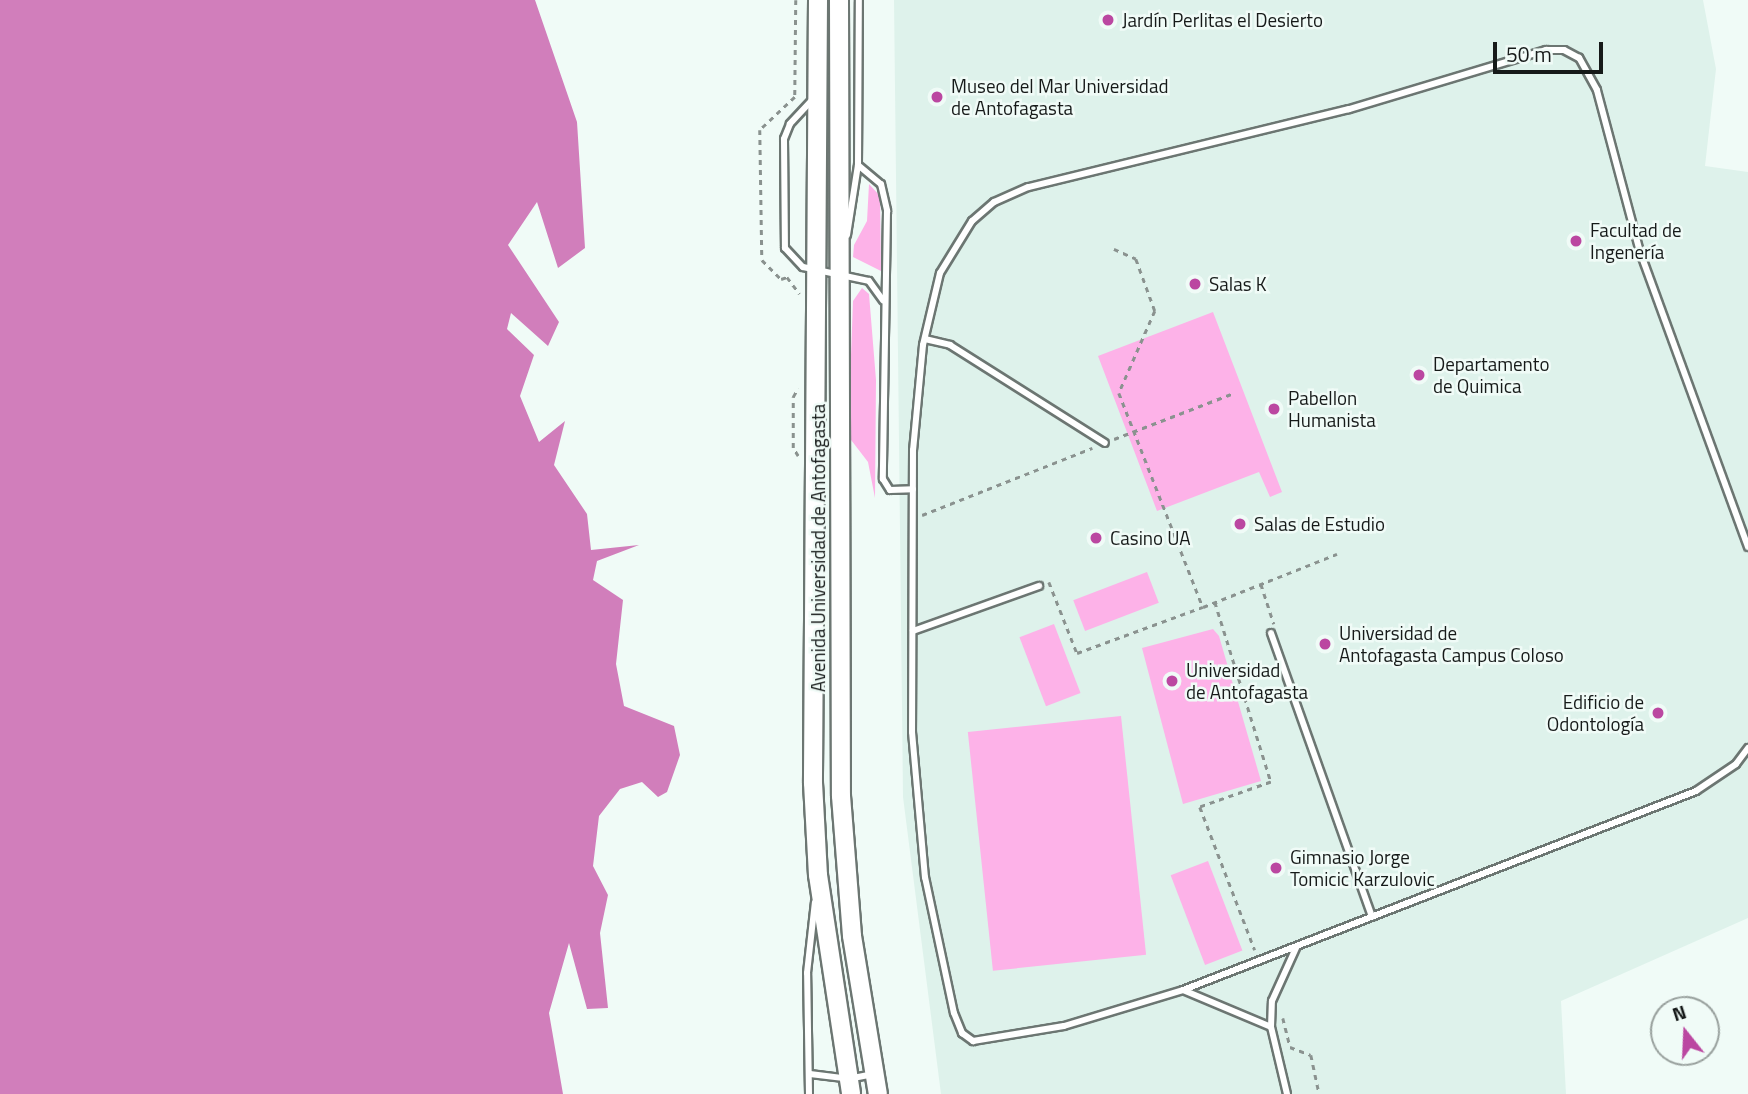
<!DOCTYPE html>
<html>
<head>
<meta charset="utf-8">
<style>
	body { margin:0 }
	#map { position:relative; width:1748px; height:1094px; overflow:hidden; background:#f0fbf7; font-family:"Titillium Web",sans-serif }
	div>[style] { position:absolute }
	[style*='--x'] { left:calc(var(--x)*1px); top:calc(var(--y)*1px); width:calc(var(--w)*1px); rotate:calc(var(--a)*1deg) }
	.built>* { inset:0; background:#def2eb }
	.green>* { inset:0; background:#fdb2e8; transform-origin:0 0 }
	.water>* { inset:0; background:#d17ebb }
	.path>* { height:2.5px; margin-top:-1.25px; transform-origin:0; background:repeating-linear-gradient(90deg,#8a928f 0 5px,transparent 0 10px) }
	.roads { filter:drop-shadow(2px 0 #6c7672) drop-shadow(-2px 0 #6c7672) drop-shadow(0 2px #6c7672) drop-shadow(0 -2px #6c7672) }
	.lane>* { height:6px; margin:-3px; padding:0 3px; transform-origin:3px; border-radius:3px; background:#fff }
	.secondary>* { height:18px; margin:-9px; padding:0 9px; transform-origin:9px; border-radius:9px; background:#fff }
	.dots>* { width:19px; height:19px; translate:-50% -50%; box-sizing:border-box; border:4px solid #f0fbf7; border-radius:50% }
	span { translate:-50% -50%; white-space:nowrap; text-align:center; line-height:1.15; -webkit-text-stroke:5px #f0fbf7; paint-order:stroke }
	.poi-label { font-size:19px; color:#161a19 }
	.left { translate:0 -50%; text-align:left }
	.right { translate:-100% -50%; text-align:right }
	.street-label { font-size:19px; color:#161a19 }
	.north { position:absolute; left:1650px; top:996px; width:70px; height:70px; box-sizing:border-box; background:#f0fbf7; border:2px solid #99a19e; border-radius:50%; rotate:342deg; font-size:19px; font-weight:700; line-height:28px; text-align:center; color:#161a19 }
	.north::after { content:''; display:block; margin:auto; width:24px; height:32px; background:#bb47a1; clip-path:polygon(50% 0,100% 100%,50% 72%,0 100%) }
	.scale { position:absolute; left:1493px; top:42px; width:110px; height:32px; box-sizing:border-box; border:4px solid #161a19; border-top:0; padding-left:9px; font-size:21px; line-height:24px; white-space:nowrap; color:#161a19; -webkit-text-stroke:5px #f0fbf7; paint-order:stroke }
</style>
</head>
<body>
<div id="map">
	<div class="built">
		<div style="clip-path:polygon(894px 0,1703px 0,1716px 69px,1705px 166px,1748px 172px,1748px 918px,1561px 1001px,1566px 1094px,941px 1094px,903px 797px)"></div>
	</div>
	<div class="green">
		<div style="clip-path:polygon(869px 184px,880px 196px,881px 271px,853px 257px,854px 245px,867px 221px)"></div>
		<div style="clip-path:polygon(862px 288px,869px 294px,876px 380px,875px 498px,868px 462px,848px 436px,853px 301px)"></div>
		<div style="clip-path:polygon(1213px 312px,1282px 492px,1270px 497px,1259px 472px,1157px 511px,1098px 356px)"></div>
		<div style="left:1147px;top:572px;width:33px;height:79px;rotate:69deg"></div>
		<div style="left:1054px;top:624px;width:74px;height:37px;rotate:69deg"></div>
		<div style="clip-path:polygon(1213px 629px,1219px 636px,1261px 781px,1183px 804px,1142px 648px)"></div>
		<div style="left:1121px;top:716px;width:240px;height:154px;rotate:84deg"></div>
		<div style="left:1208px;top:861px;width:96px;height:40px;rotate:69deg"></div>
	</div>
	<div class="water">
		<div style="clip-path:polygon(0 0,535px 0,577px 122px,585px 248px,558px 268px,537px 202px,508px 245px,559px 322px,548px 346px,511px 313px,507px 329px,534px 355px,520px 396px,539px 442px,565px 421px,554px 465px,587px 514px,591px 550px,639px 545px,597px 561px,593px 580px,623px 600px,616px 664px,624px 706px,674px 726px,680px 755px,667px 792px,658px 797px,642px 782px,620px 789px,599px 816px,593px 866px,608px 895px,600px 933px,608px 1008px,587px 1009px,569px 943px,549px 1013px,563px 1094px,0 1094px)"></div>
	</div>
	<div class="path">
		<div style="--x:796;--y:0;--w:97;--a:90.6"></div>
		<div style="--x:795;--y:97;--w:48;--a:136.7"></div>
		<div style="--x:760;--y:130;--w:130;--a:89.1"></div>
		<div style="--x:762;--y:260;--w:27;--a:45"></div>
		<div style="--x:781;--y:279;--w:6;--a:-18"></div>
		<div style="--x:787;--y:277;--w:21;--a:53"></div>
		<div style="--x:1114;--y:249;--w:24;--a:24"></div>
		<div style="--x:1136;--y:259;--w:55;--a:69.9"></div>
		<div style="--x:1155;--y:311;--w:90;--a:113.7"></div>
		<div style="--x:1119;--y:393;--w:230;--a:68.6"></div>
		<div style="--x:1203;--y:607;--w:144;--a:-21.6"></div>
		<div style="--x:1114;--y:439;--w:129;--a:-21"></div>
		<div style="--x:798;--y:456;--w:9;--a:-122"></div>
		<div style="--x:793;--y:448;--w:51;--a:-90"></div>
		<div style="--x:793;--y:397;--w:10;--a:-61"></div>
		<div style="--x:922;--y:515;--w:183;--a:-21.5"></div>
		<div style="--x:1049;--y:582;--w:76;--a:68.5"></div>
		<div style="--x:1077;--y:653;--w:134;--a:-20.1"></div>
		<div style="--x:1261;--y:584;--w:42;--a:72"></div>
		<div style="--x:1215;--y:602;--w:189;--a:72.7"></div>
		<div style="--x:1271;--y:782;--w:75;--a:160.6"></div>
		<div style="--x:1200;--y:807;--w:153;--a:69"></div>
		<div style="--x:1283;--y:1018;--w:30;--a:76"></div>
		<div style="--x:1290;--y:1047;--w:22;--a:21"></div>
		<div style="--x:1311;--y:1055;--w:40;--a:78"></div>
	</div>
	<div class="roads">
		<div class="lane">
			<div style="--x:813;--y:99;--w:34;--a:133"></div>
			<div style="--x:790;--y:124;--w:16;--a:112"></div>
			<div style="--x:784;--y:139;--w:109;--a:89.5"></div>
			<div style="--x:785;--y:248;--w:26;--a:47"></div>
			<div style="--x:803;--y:267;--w:67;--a:12"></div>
			<div style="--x:869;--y:281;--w:24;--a:54"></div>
			<div style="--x:858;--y:165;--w:30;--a:40"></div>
			<div style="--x:881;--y:184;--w:28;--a:77"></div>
			<div style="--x:887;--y:211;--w:268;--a:90.9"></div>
			<div style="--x:883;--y:479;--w:13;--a:58"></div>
			<div style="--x:890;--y:490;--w:23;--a:-2"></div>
			<div style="--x:847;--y:235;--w:71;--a:-81.1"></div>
			<div style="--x:858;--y:165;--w:165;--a:-89.7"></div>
			<div style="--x:925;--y:339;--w:26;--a:13"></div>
			<div style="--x:950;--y:345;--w:183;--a:32.3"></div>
			<div style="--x:1748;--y:547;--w:314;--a:-110.1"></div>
			<div style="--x:1640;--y:252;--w:168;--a:-104.9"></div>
			<div style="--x:1597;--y:90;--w:37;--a:-119"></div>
			<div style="--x:1579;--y:58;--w:17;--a:-152"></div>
			<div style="--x:1564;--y:50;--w:18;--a:180"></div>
			<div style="--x:1546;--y:50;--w:206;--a:163.3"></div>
			<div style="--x:1349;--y:109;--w:330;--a:166.3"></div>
			<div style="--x:1028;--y:187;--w:37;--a:156"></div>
			<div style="--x:994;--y:202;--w:29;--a:139"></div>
			<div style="--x:972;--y:221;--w:61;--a:121.6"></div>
			<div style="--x:940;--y:273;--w:74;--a:103.3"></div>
			<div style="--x:923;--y:345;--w:105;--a:95.4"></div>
			<div style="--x:913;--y:450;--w:282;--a:90.2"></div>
			<div style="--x:912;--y:732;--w:146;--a:84.9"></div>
			<div style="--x:925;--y:877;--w:139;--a:78"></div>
			<div style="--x:954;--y:1013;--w:22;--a:68"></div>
			<div style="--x:962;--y:1033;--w:14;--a:36"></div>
			<div style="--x:973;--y:1041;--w:92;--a:-9.4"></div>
			<div style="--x:1064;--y:1026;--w:124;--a:-16.8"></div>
			<div style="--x:1183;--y:990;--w:550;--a:-21.2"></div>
			<div style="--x:1696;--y:791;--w:48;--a:-34"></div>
			<div style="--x:1736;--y:764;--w:20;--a:-53"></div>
			<div style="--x:913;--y:631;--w:134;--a:-19.7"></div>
			<div style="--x:1271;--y:633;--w:301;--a:70.4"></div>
			<div style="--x:1183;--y:990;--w:95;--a:22.8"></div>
			<div style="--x:810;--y:1074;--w:38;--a:7"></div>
			<div style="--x:848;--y:1079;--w:26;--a:-11"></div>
			<div style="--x:809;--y:1094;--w:121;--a:-90.9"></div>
			<div style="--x:807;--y:973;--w:71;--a:-83.6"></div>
			<div style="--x:1287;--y:1094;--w:69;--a:-103.4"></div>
			<div style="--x:1271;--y:1027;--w:26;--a:-88"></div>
			<div style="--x:1272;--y:1001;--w:60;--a:-65.6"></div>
		</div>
		<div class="secondary">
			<div style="--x:818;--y:0;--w:783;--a:90.37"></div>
			<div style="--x:813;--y:783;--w:92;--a:86.9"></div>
			<div style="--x:818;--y:875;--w:221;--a:81.4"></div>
			<div style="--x:839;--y:0;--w:796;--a:89.86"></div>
			<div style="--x:841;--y:796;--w:140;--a:85.5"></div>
			<div style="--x:852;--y:936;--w:160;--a:80.7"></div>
		</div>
	</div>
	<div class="dots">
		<div style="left:1108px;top:20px;background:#bb47a1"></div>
		<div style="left:937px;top:97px;background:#bb47a1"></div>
		<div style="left:1576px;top:241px;background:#bb47a1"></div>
		<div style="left:1195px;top:284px;background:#bb47a1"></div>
		<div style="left:1419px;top:375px;background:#bb47a1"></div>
		<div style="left:1274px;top:409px;background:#bb47a1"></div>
		<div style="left:1240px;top:524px;background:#bb47a1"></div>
		<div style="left:1096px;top:538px;background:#bb47a1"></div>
		<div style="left:1325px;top:644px;background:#bb47a1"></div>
		<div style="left:1172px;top:681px;background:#bb47a1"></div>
		<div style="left:1658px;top:713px;background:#bb47a1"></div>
		<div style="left:1276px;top:868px;background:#bb47a1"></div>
	</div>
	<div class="poi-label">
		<span class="left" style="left:1122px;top:20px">Jardín Perlitas el Desierto</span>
		<span class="left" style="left:951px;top:97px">Museo del Mar Universidad<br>de Antofagasta</span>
		<span class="left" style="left:1590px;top:241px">Facultad de<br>Ingenería</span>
		<span class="left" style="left:1209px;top:284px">Salas K</span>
		<span class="left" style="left:1433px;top:375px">Departamento<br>de Quimica</span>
		<span class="left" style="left:1288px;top:409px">Pabellon<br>Humanista</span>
		<span class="left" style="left:1254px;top:524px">Salas de Estudio</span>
		<span class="left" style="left:1110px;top:538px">Casino UA</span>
		<span class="left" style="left:1339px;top:644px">Universidad de<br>Antofagasta Campus Coloso</span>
		<span class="left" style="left:1186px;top:681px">Universidad<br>de Antofagasta</span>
		<span class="right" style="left:1644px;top:713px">Edificio de<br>Odontología</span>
		<span class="left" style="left:1290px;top:868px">Gimnasio Jorge<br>Tomicic Karzulovic</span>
	</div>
	<div class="street-label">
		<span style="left:818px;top:548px;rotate:-90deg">Avenida Universidad de Antofagasta</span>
	</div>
	<div class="north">N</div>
	<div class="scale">50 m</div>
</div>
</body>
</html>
